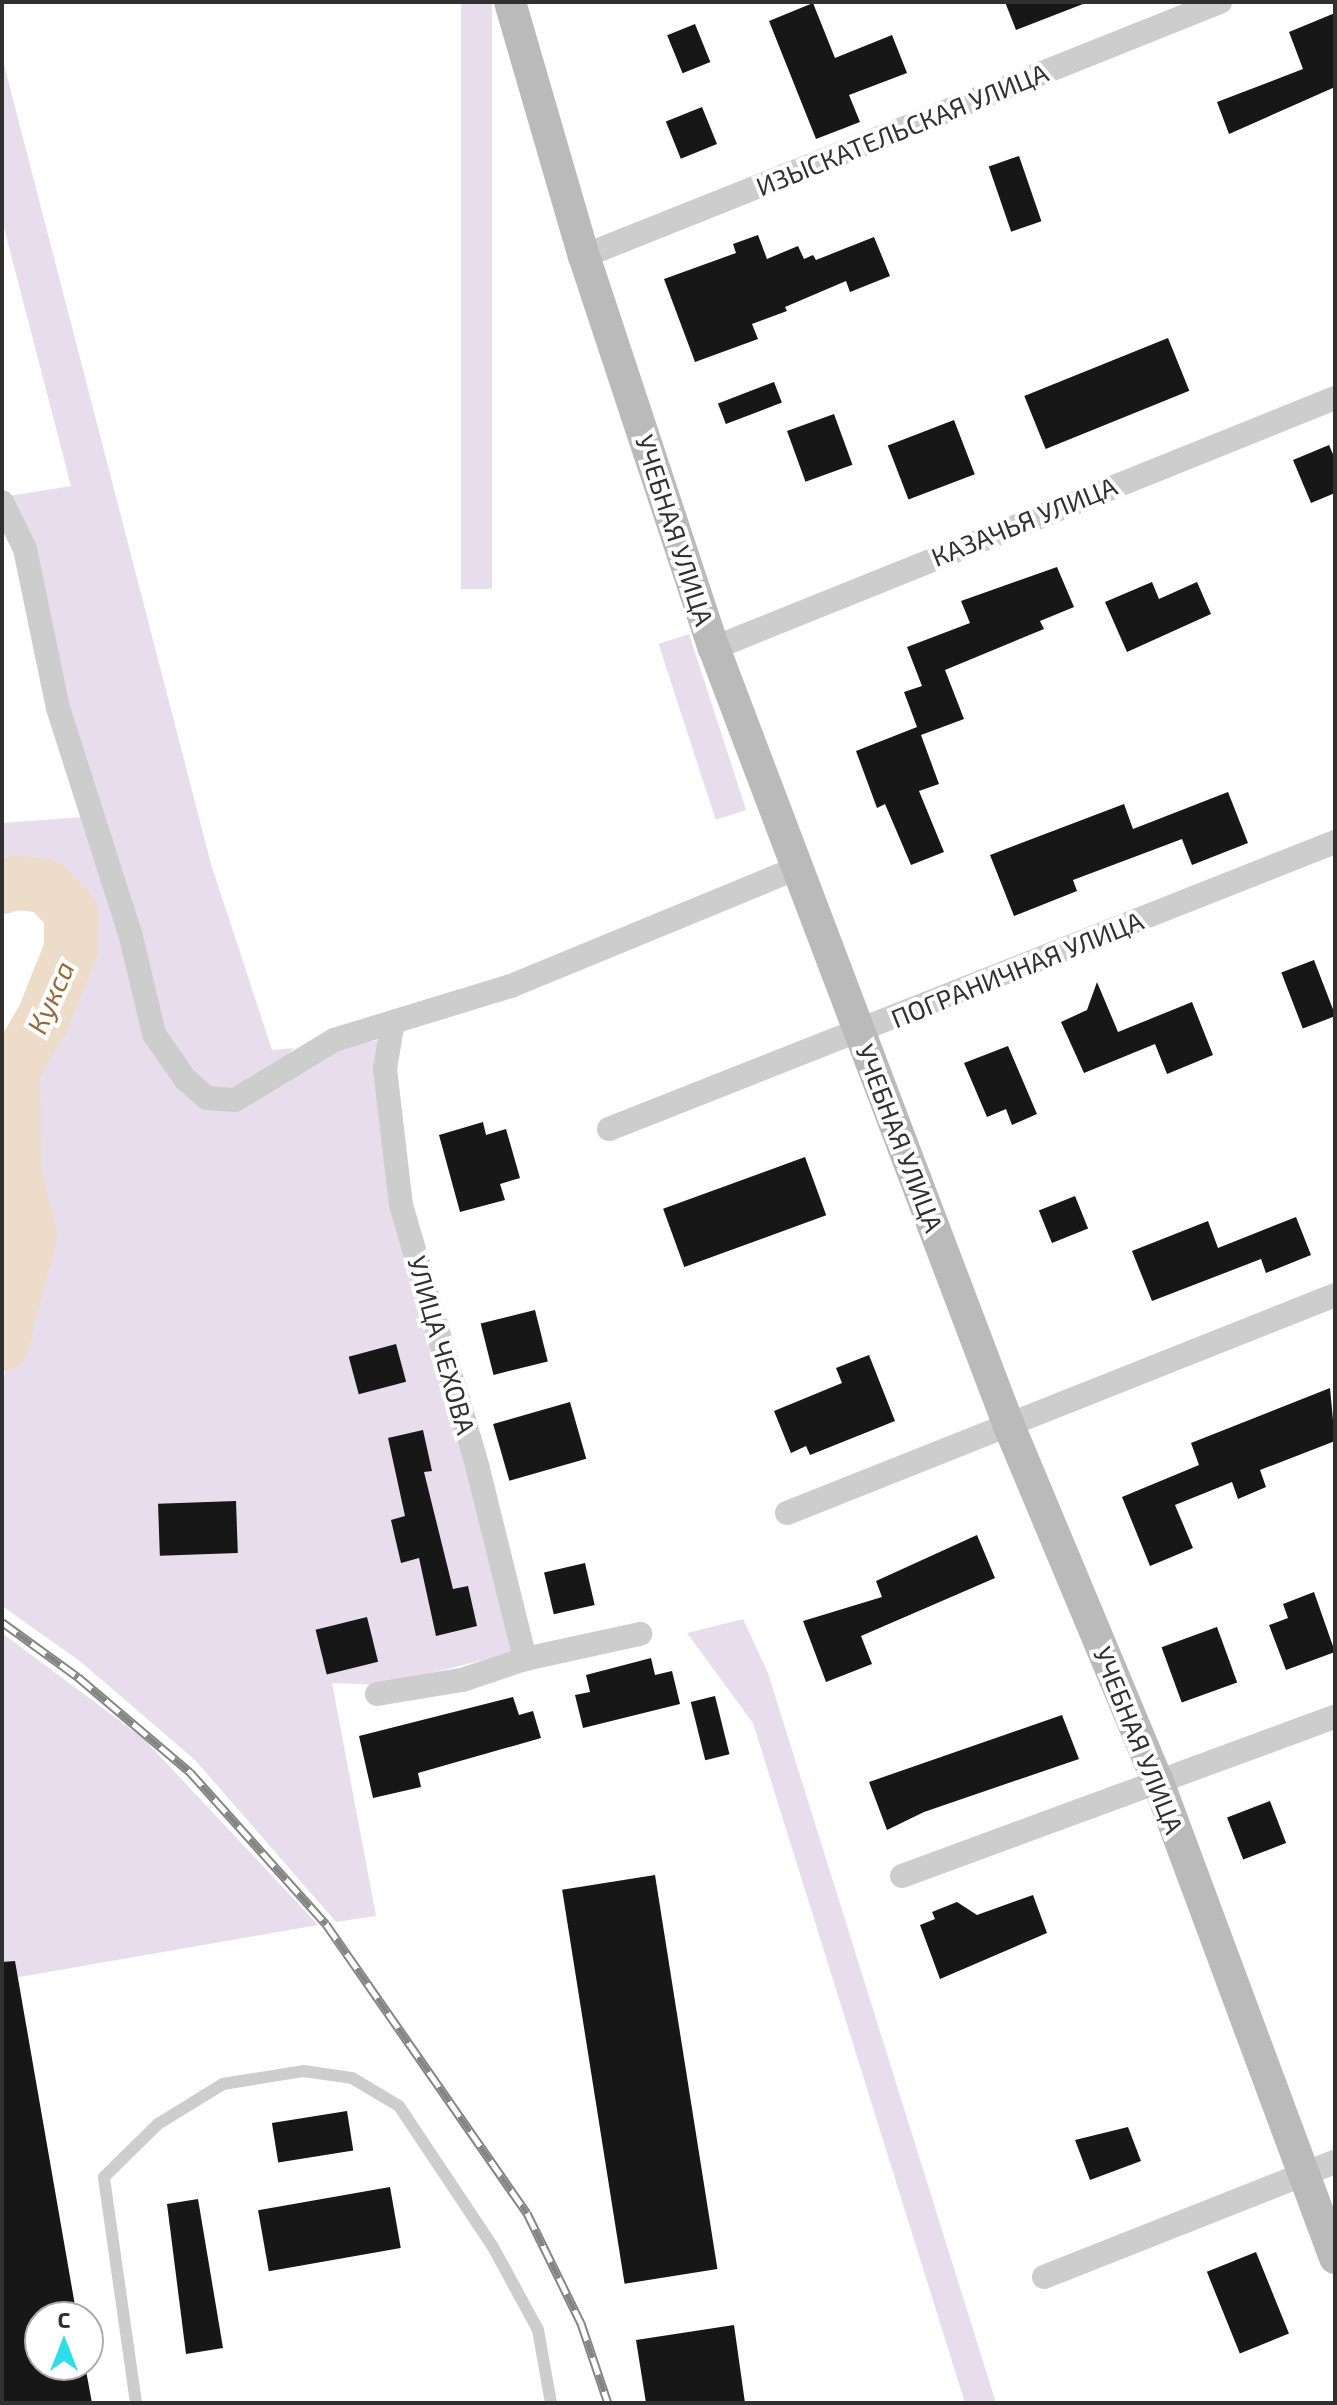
<!DOCTYPE html>
<html>
<head>
<meta charset="utf-8">
<style>
	body { margin:0 }
	#map { position:relative; width:1337px; height:2405px; overflow:hidden; background:#fff; font-family:"Exo 2",sans-serif }
	div>[style] { position:absolute }
	[style*='--x'] { left:calc(var(--x)*1px); top:calc(var(--y)*1px); width:calc(var(--w)*1px); rotate:calc(var(--a)*1deg) }
	.green>* { inset:0; background:#e7dded; transform-origin:0 0 }
	.river>* { height:54px; margin:-27px; padding:0 27px; transform-origin:27px; border-radius:27px; background:#eddcc9 }
	.building>* { inset:0; background:#171717; transform-origin:0 0 }
	.lane>* { height:12px; margin:-6px; padding:0 6px; transform-origin:6px; border-radius:6px; background:#cdcdcd }
	.street>* { height:24px; margin:-12px; padding:0 12px; transform-origin:12px; border-radius:12px; background:#cdcdcd }
	.secondary>* { height:32px; margin:-16px; padding:0 16px; transform-origin:16px; border-radius:16px; background:#bababa }
	.rail>* { height:9px; margin-top:-4.5px; transform-origin:0; background:repeating-linear-gradient(90deg,#fff 0 18px,#858585 0 36px); box-sizing:border-box; border-block:2px solid #858585 }
	span { translate:-50% -50%; white-space:nowrap; text-align:center; line-height:1.15; -webkit-text-stroke:8px #fff; paint-order:stroke }
	.street-label { font-size:26px; color:#303030 }
	.water-label { font-size:28px; color:#956b3b; font-style:italic }
	.frame { position:absolute; inset:0; border:4px solid #303030; pointer-events:none }
	.north { position:absolute; left:24px; top:2301px; width:80px; height:80px; box-sizing:border-box; background:#fff; border:2px solid #acacac; border-radius:50%; rotate:0deg; font-size:22px; font-weight:700; line-height:32px; text-align:center; color:#303030 }
	.north::after { content:''; display:block; margin:auto; width:28px; height:36px; background:#2eddea; clip-path:polygon(50% 0,100% 100%,50% 72%,0 100%) }
</style>
</head>
<body>
<div id="map">
	<div class="green">
		<div style="left:461px;top:2px;width:31px;height:587px"></div>
		<div style="clip-path:polygon(2px 57px,211px 864px,272px 1050px,294px 1048px,273px 1071px,229px 1089px,207px 1088px,162px 1029px,9px 496px,71px 486px,2px 220px)"></div>
		<div style="left:689px;top:634px;width:185px;height:32px;rotate:72deg"></div>
		<div style="clip-path:polygon(84px 817px,149px 1040px,240px 1110px,341px 1048px,379px 1040px,379px 1122px,394px 1205px,473px 1487px,511px 1653px,383px 1685px,332px 1683px,376px 1916px,336px 1922px,195px 1760px,81px 1662px,2px 1606px,2px 1384px,40px 1237px,33px 1195px,22px 1168px,27px 1073px,57px 1014px,78px 951px,79px 910px,52px 877px,2px 877px,2px 823px)"></div>
		<div style="clip-path:polygon(743px 1619px,768px 1673px,996px 2403px,965px 2403px,753px 1723px,687px 1633px)"></div>
		<div style="clip-path:polygon(2px 1633px,144px 1739px,318px 1925px,2px 1980px)"></div>
	</div>
	<div class="river">
		<div style="--x:2;--y:887;--w:15;--a:-16"></div>
		<div style="--x:16;--y:883;--w:30;--a:6"></div>
		<div style="--x:46;--y:886;--w:36;--a:46"></div>
		<div style="--x:71;--y:912;--w:37;--a:90"></div>
		<div style="--x:71;--y:949;--w:73;--a:111.7"></div>
		<div style="--x:44;--y:1017;--w:61;--a:120.3"></div>
		<div style="--x:13;--y:1070;--w:102;--a:89.4"></div>
		<div style="--x:14;--y:1172;--w:66;--a:76"></div>
		<div style="--x:30;--y:1236;--w:112;--a:104.5"></div>
	</div>
	<div class="building">
		<div style="clip-path:polygon(1005px 2px,1083px 2px,1083px 4px,1016px 30px)"></div>
		<div style="clip-path:polygon(813px 3px,835px 58px,892px 35px,907px 73px,849px 95px,860px 122px,816px 139px,769px 21px)"></div>
		<div style="clip-path:polygon(1335px 13px,1335px 87px,1229px 134px,1217px 102px,1303px 69px,1289px 32px)"></div>
		<div style="left:695px;top:24px;width:41px;height:30px;rotate:68deg"></div>
		<div style="left:702px;top:107px;width:40px;height:39px;rotate:68deg"></div>
		<div style="left:1019px;top:156px;width:69px;height:32px;rotate:71deg"></div>
		<div style="clip-path:polygon(758px 235px,767px 259px,798px 246px,804px 259px,813px 255px,816px 260px,874px 237px,890px 276px,850px 292px,846px 281px,785px 307px,787px 311px,752px 324px,758px 339px,695px 362px,664px 279px,736px 253px,733px 244px)"></div>
		<div style="left:1168px;top:338px;width:57px;height:155px;rotate:68deg"></div>
		<div style="left:774px;top:382px;width:22px;height:60px;rotate:69deg"></div>
		<div style="left:834px;top:414px;width:54px;height:50px;rotate:70deg"></div>
		<div style="left:954px;top:420px;width:58px;height:71px;rotate:69deg"></div>
		<div style="clip-path:polygon(1329px 445px,1335px 459px,1335px 493px,1311px 503px,1293px 460px)"></div>
		<div style="clip-path:polygon(1057px 567px,1074px 607px,1040px 621px,1044px 629px,945px 670px,964px 719px,921px 735px,939px 784px,919px 791px,944px 852px,911px 865px,885px 804px,877px 808px,856px 751px,917px 727px,904px 692px,922px 686px,907px 647px,970px 623px,961px 601px)"></div>
		<div style="clip-path:polygon(1152px 582px,1159px 599px,1197px 582px,1211px 614px,1127px 652px,1105px 602px)"></div>
		<div style="clip-path:polygon(1228px 792px,1248px 843px,1192px 865px,1182px 839px,1073px 880px,1077px 891px,1014px 916px,990px 855px,1124px 804px,1133px 829px)"></div>
		<div style="left:1314px;top:960px;width:60px;height:35px;rotate:69deg"></div>
		<div style="clip-path:polygon(1097px 982px,1118px 1032px,1192px 1002px,1213px 1055px,1167px 1074px,1155px 1044px,1084px 1073px,1061px 1022px,1087px 1010px)"></div>
		<div style="clip-path:polygon(1008px 1046px,1037px 1114px,1012px 1125px,1006px 1109px,987px 1117px,964px 1063px)"></div>
		<div style="clip-path:polygon(483px 1122px,486px 1135px,506px 1129px,520px 1178px,500px 1184px,505px 1200px,460px 1212px,439px 1135px)"></div>
		<div style="left:805px;top:1157px;width:62px;height:151px;rotate:70deg"></div>
		<div style="left:1075px;top:1196px;width:35px;height:39px;rotate:68deg"></div>
		<div style="clip-path:polygon(1296px 1217px,1311px 1255px,1266px 1273px,1261px 1259px,1152px 1301px,1132px 1251px,1208px 1221px,1218px 1248px)"></div>
		<div style="left:535px;top:1310px;width:53px;height:56px;rotate:76deg"></div>
		<div style="left:396px;top:1344px;width:39px;height:49px;rotate:75deg"></div>
		<div style="clip-path:polygon(869px 1355px,895px 1421px,810px 1455px,806px 1446px,791px 1453px,774px 1411px,842px 1383px,836px 1368px)"></div>
		<div style="clip-path:polygon(1330px 1388px,1335px 1441px,1260px 1470px,1266px 1487px,1238px 1499px,1232px 1482px,1175px 1505px,1193px 1548px,1150px 1566px,1122px 1497px,1199px 1465px,1191px 1443px)"></div>
		<div style="left:570px;top:1402px;width:59px;height:80px;rotate:74deg"></div>
		<div style="clip-path:polygon(423px 1430px,432px 1471px,424px 1472px,453px 1589px,468px 1586px,477px 1626px,436px 1636px,419px 1558px,401px 1563px,391px 1520px,405px 1516px,388px 1438px)"></div>
		<div style="left:236px;top:1501px;width:52px;height:78px;rotate:88deg"></div>
		<div style="clip-path:polygon(977px 1535px,995px 1578px,861px 1636px,872px 1664px,826px 1682px,803px 1621px,882px 1597px,876px 1581px)"></div>
		<div style="left:585px;top:1563px;width:43px;height:42px;rotate:77deg"></div>
		<div style="clip-path:polygon(1314px 1592px,1335px 1652px,1286px 1670px,1269px 1625px,1288px 1618px,1283px 1604px)"></div>
		<div style="left:367px;top:1617px;width:46px;height:53px;rotate:76deg"></div>
		<div style="left:1217px;top:1627px;width:59px;height:59px;rotate:70deg"></div>
		<div style="clip-path:polygon(651px 1658px,655px 1675px,672px 1671px,680px 1704px,583px 1728px,575px 1695px,590px 1692px,586px 1675px)"></div>
		<div style="left:715px;top:1696px;width:60px;height:25px;rotate:76deg"></div>
		<div style="clip-path:polygon(513px 1697px,519px 1715px,533px 1711px,541px 1738px,418px 1773px,421px 1787px,373px 1798px,359px 1736px)"></div>
		<div style="clip-path:polygon(1062px 1715px,1079px 1759px,924px 1812px,887px 1830px,869px 1782px)"></div>
		<div style="left:1270px;top:1801px;width:45px;height:46px;rotate:69deg"></div>
		<div style="left:655px;top:1875px;width:399px;height:94px;rotate:81deg"></div>
		<div style="clip-path:polygon(1033px 1895px,1047px 1933px,940px 1979px,920px 1925px,935px 1919px,932px 1912px,957px 1902px,977px 1915px)"></div>
		<div style="clip-path:polygon(15px 1961px,77px 2317px,40px 2317px,40px 2365px,85px 2365px,92px 2403px,2px 2403px,2px 1962px)"></div>
		<div style="left:347px;top:2111px;width:40px;height:76px;rotate:81deg"></div>
		<div style="clip-path:polygon(1128px 2127px,1141px 2161px,1090px 2180px,1075px 2140px)"></div>
		<div style="left:390px;top:2187px;width:62px;height:134px;rotate:80deg"></div>
		<div style="clip-path:polygon(198px 2199px,223px 2348px,186px 2354px,167px 2204px)"></div>
		<div style="left:1256px;top:2252px;width:88px;height:53px;rotate:68deg"></div>
		<div style="clip-path:polygon(734px 2325px,745px 2403px,646px 2403px,636px 2340px)"></div>
	</div>
	<div class="lane">
		<div style="--x:136;--y:2403;--w:228;--a:-98.1"></div>
		<div style="--x:104;--y:2177;--w:76;--a:-44.5"></div>
		<div style="--x:158;--y:2124;--w:76;--a:-31.6"></div>
		<div style="--x:223;--y:2084;--w:81;--a:-9.2"></div>
		<div style="--x:303;--y:2071;--w:49;--a:8.1"></div>
		<div style="--x:352;--y:2078;--w:55;--a:30.8"></div>
		<div style="--x:399;--y:2106;--w:169;--a:56.3"></div>
		<div style="--x:493;--y:2247;--w:94;--a:61.5"></div>
		<div style="--x:538;--y:2330;--w:74;--a:79.9"></div>
	</div>
	<div class="street">
		<div style="--x:584;--y:256;--w:685;--a:-21.77"></div>
		<div style="--x:2;--y:502;--w:52;--a:63.9"></div>
		<div style="--x:25;--y:549;--w:162;--a:78.3"></div>
		<div style="--x:58;--y:708;--w:236;--a:72.3"></div>
		<div style="--x:130;--y:933;--w:104;--a:76.6"></div>
		<div style="--x:154;--y:1034;--w:55;--a:55.4"></div>
		<div style="--x:185;--y:1079;--w:29;--a:41"></div>
		<div style="--x:207;--y:1098;--w:28;--a:4"></div>
		<div style="--x:235;--y:1100;--w:116;--a:-31.2"></div>
		<div style="--x:334;--y:1040;--w:185;--a:-17"></div>
		<div style="--x:511;--y:986;--w:309;--a:-22.4"></div>
		<div style="--x:714;--y:648;--w:669;--a:-21.93"></div>
		<div style="--x:392;--y:1027;--w:43;--a:99.5"></div>
		<div style="--x:385;--y:1069;--w:137;--a:83.3"></div>
		<div style="--x:401;--y:1205;--w:275;--a:73.7"></div>
		<div style="--x:478;--y:1469;--w:196;--a:76.1"></div>
		<div style="--x:609;--y:1129;--w:781;--a:-21.57"></div>
		<div style="--x:787;--y:1513;--w:590;--a:-21.69"></div>
		<div style="--x:377;--y:1694;--w:86;--a:-9.4"></div>
		<div style="--x:462;--y:1680;--w:66;--a:-18.4"></div>
		<div style="--x:525;--y:1659;--w:118;--a:-12.3"></div>
		<div style="--x:902;--y:1876;--w:461;--a:-20.2"></div>
		<div style="--x:1044;--y:2277;--w:313;--a:-21.6"></div>
	</div>
	<div class="secondary">
		<div style="--x:510;--y:2;--w:265;--a:73.8"></div>
		<div style="--x:584;--y:256;--w:413;--a:71.7"></div>
		<div style="--x:714;--y:648;--w:832;--a:69.23"></div>
		<div style="--x:1009;--y:1426;--w:383;--a:67.3"></div>
		<div style="--x:1157;--y:1779;--w:511;--a:69.61"></div>
	</div>
	<div class="rail">
		<div style="--x:2;--y:1622;--w:94;--a:35.9"></div>
		<div style="--x:78;--y:1677;--w:147;--a:40.3"></div>
		<div style="--x:190;--y:1772;--w:204;--a:48.2"></div>
		<div style="--x:326;--y:1924;--w:352;--a:55.2"></div>
		<div style="--x:527;--y:2213;--w:123;--a:63.9"></div>
		<div style="--x:581;--y:2323;--w:84;--a:71.4"></div>
	</div>
	<div class="street-label">
		<span style="left:902px;top:129px;rotate:-22deg">ИЗЫСКАТЕЛЬСКАЯ УЛИЦА</span>
		<span style="left:1024px;top:521px;rotate:-22deg">КАЗАЧЬЯ УЛИЦА</span>
		<span style="left:675px;top:530px;rotate:72deg">УЧЕБНАЯ УЛИЦА</span>
		<span style="left:1017px;top:969px;rotate:-22deg">ПОГРАНИЧНАЯ УЛИЦА</span>
		<span style="left:900px;top:1138px;rotate:69deg">УЧЕБНАЯ УЛИЦА</span>
		<span style="left:442px;top:1345px;rotate:74deg">УЛИЦА ЧЕХОВА</span>
		<span style="left:1139px;top:1740px;rotate:68deg">УЧЕБНАЯ УЛИЦА</span>
	</div>
	<div class="water-label">
		<span style="left:50px;top:997px;rotate:-66deg">Кукса</span>
	</div>
	<div class="frame"></div>
	<div class="north">С</div>
</div>
</body>
</html>
